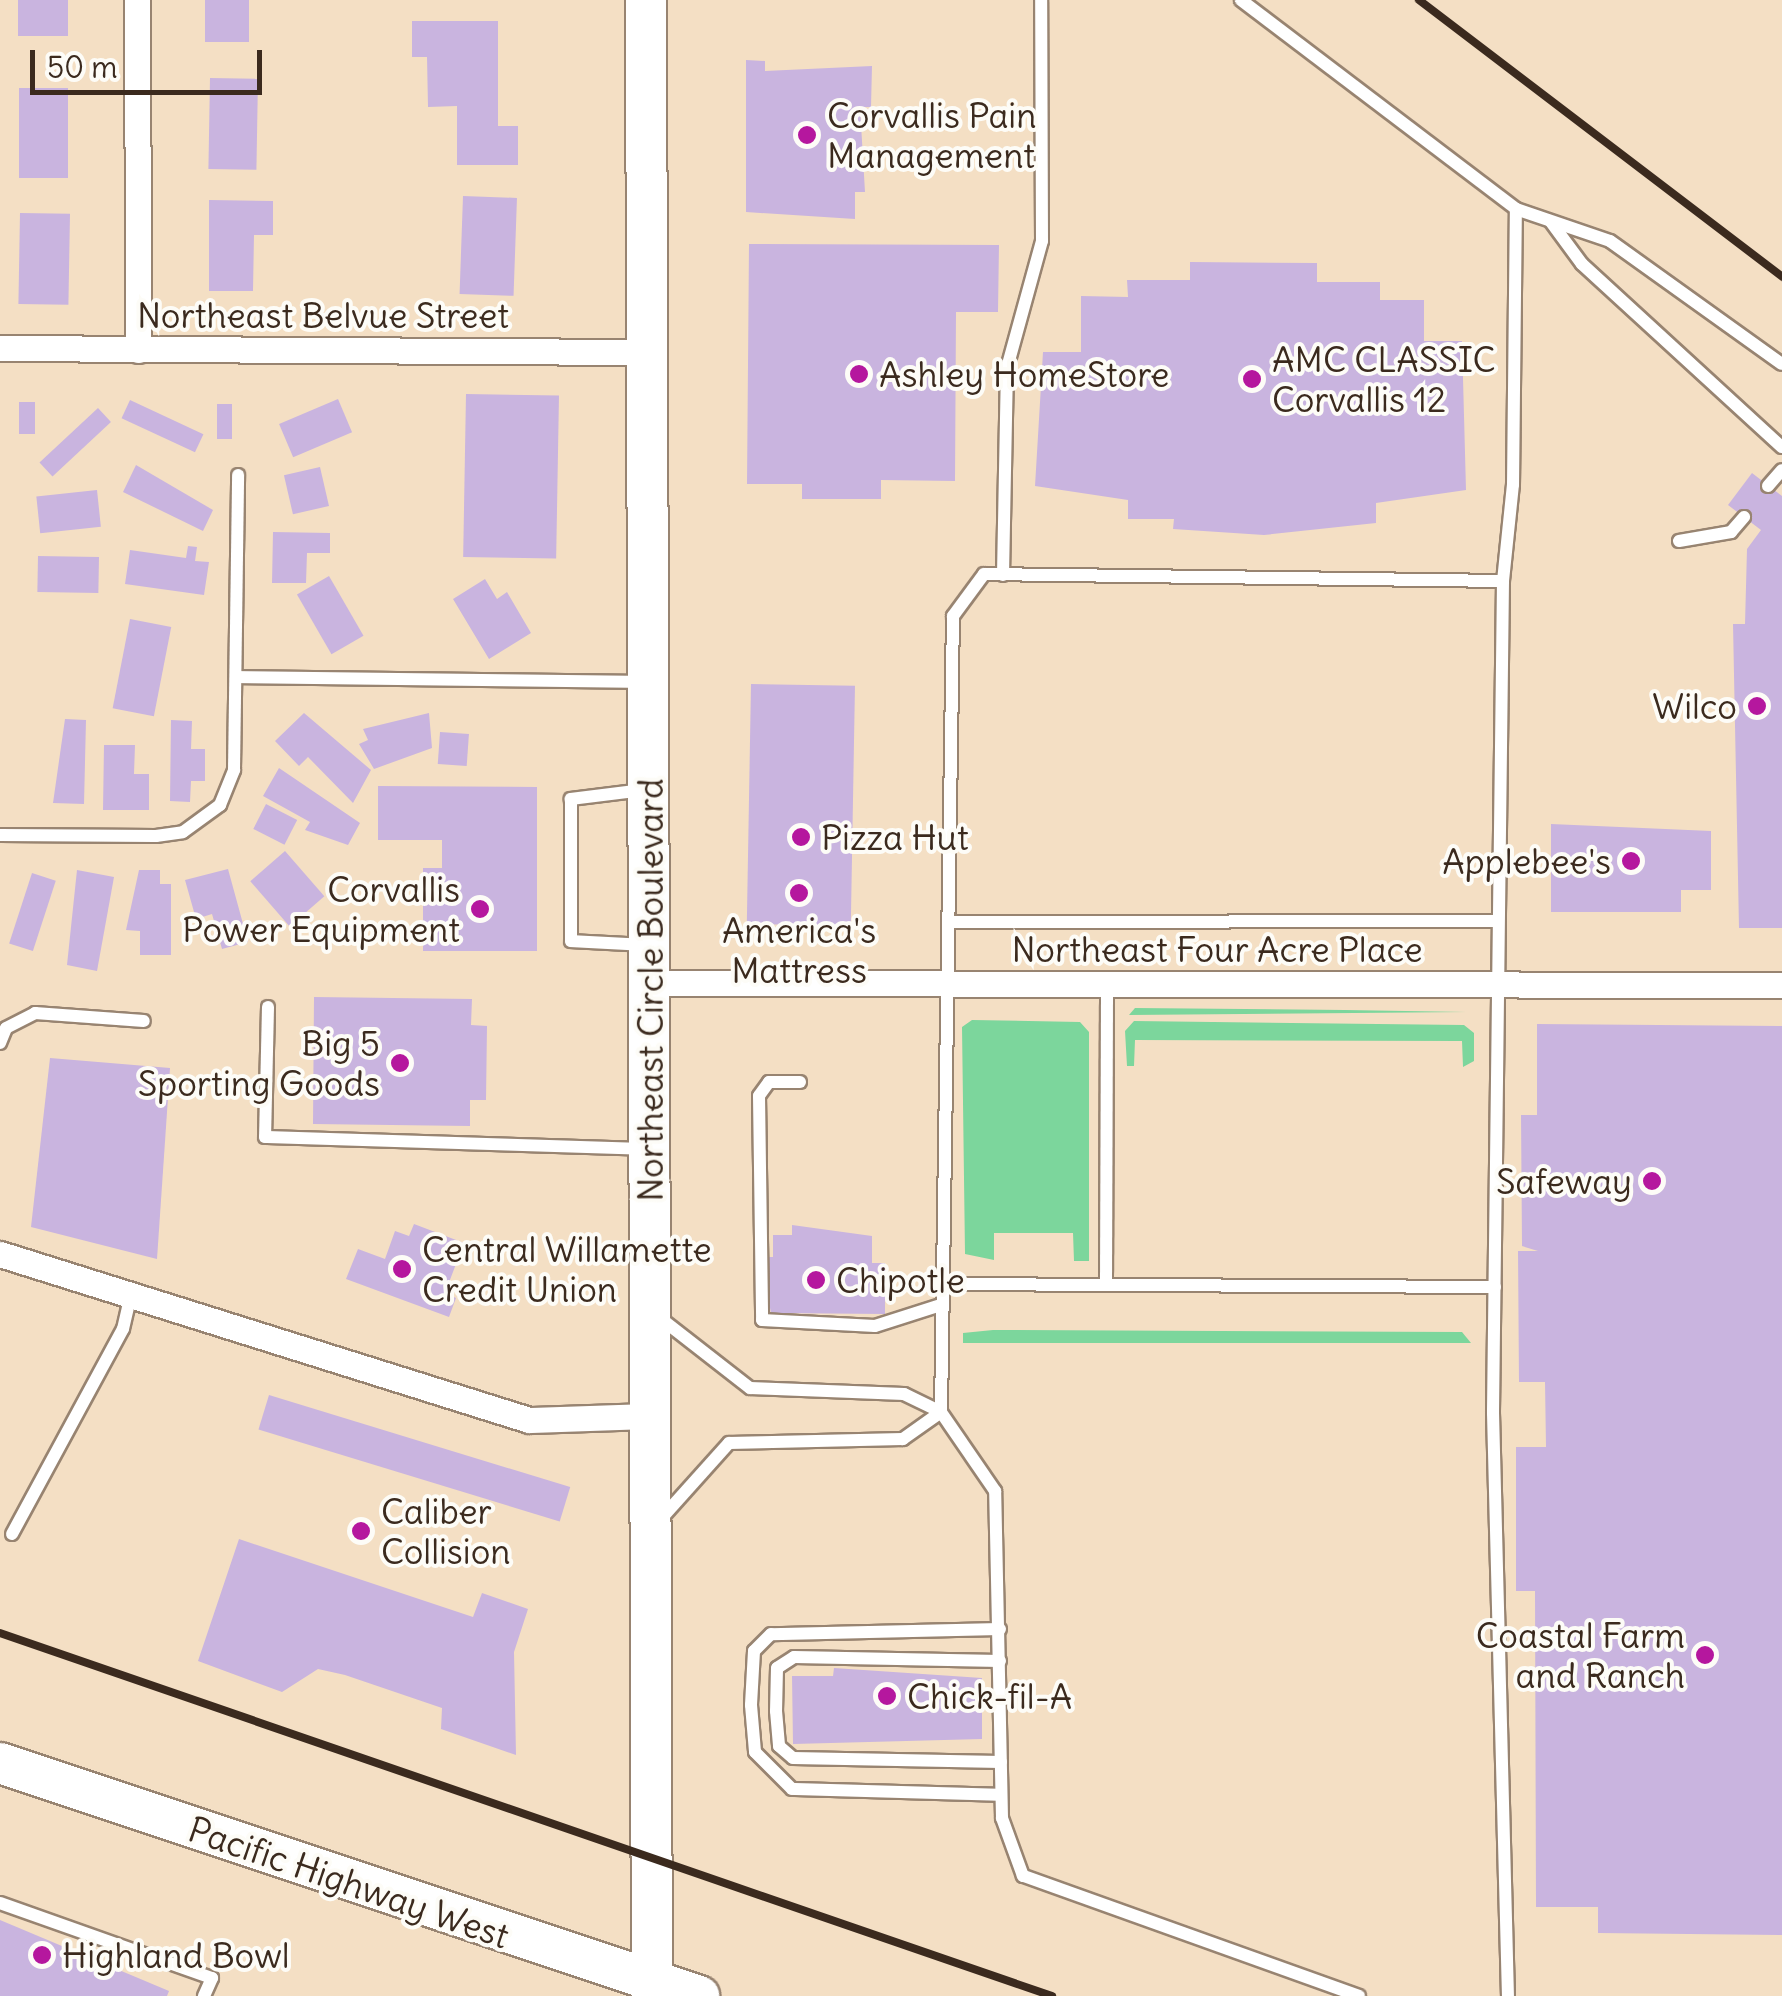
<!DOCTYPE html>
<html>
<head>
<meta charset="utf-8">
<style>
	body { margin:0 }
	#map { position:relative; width:1782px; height:1996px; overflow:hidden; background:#f4dfc4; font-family:Delius,sans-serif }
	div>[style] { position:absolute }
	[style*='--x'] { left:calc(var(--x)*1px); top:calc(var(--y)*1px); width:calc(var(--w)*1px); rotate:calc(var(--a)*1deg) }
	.green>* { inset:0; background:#7cd69c }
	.building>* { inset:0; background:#c9b4df; transform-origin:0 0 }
	.roads { filter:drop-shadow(2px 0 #988471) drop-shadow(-2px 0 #988471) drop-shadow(0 2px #988471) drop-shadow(0 -2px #988471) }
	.service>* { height:12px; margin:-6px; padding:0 6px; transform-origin:6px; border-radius:6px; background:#fff }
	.minor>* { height:25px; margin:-12.5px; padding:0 12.5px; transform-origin:12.5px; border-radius:12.5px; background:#fff }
	.primary>* { height:40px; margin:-20px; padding:0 20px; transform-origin:20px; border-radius:20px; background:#fff }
	.trunk>* { height:40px; margin:-20px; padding:0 20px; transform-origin:20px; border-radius:20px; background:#fff }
	.rail>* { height:8px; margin:-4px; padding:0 4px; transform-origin:4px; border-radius:4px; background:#3b2a1e }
	.dots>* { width:28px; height:28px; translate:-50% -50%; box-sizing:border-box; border:5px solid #fdfcf7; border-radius:50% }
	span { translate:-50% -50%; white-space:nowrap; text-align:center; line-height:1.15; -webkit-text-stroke:8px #fdfcf7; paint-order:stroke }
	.poi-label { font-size:35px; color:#3b2a1e }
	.left { translate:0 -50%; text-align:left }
	.right { translate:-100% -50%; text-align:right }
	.street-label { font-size:35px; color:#3b2a1e }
	.scale { position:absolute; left:30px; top:50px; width:232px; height:45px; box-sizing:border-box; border:5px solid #3b2a1e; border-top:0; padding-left:12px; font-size:30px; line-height:35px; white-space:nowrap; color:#3b2a1e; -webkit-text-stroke:8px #fdfcf7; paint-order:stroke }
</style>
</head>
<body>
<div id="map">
	<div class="green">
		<div style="clip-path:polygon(1135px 1008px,1345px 1010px,1466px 1012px,1129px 1015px)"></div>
		<div style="clip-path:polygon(972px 1020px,1080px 1022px,1089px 1032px,1089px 1261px,1074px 1261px,1073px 1233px,994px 1233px,994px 1260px,965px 1254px,962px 1027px)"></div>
		<div style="clip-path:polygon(1134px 1021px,1464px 1025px,1474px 1033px,1474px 1061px,1463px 1067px,1462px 1041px,1135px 1040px,1134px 1066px,1127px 1066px,1125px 1031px)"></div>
		<div style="clip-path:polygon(993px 1330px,1462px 1332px,1471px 1343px,963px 1343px,963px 1333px)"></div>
	</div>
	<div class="building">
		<div style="left:18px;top:0;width:50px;height:36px"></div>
		<div style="left:205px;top:0;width:44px;height:42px"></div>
		<div style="clip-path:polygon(412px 21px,498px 21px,498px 126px,518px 126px,518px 165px,457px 165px,457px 106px,428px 107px,427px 57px,412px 57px)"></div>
		<div style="clip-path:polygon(746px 60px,765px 61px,765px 71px,872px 66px,871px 107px,860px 107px,865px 192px,855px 192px,855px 219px,746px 212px)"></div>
		<div style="left:210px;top:78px;width:48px;height:91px;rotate:1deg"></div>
		<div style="left:19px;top:88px;width:49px;height:90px"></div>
		<div style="left:463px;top:196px;width:54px;height:98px;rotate:2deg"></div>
		<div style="clip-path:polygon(209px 200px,273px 201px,273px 235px,254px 235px,253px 291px,209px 291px)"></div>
		<div style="left:20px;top:213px;width:50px;height:91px;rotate:1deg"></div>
		<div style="clip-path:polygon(749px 244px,999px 245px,998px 312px,956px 312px,955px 481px,881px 480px,881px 499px,802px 499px,802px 484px,747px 484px)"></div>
		<div style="clip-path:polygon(1190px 262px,1317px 263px,1317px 282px,1380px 282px,1380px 300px,1424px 300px,1424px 341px,1462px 341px,1466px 490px,1376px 503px,1376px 523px,1264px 535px,1173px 529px,1174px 519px,1128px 519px,1128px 500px,1035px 486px,1043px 352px,1081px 352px,1081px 296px,1128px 297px,1127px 280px,1190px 280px)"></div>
		<div style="left:466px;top:394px;width:93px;height:163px;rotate:1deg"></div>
		<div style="left:338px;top:399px;width:36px;height:64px;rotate:67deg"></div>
		<div style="left:130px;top:400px;width:81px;height:20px;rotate:25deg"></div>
		<div style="left:19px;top:402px;width:16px;height:32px"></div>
		<div style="left:217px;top:404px;width:15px;height:35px"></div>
		<div style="left:98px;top:408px;width:19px;height:80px;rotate:47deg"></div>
		<div style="clip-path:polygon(136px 465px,213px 510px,203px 531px,123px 492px)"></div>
		<div style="left:320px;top:467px;width:40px;height:37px;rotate:77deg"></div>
		<div style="clip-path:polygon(1752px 473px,1782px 496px,1782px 928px,1739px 928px,1733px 624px,1745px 624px,1747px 549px,1761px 530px,1728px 505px)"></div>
		<div style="left:97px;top:490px;width:37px;height:61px;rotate:84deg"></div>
		<div style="clip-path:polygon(273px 532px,330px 533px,330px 553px,307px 553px,306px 583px,272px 583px)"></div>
		<div style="clip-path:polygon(188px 546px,197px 547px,195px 561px,209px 562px,204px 595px,125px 584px,130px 550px,186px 558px)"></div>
		<div style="left:38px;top:556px;width:61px;height:36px;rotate:1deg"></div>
		<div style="left:329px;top:576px;width:69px;height:37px;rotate:60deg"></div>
		<div style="clip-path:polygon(485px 579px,497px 599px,507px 592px,531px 633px,489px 659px,453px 599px)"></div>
		<div style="left:130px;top:619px;width:42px;height:91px;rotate:11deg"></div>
		<div style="left:751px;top:684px;width:104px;height:240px;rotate:1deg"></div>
		<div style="clip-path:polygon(304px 713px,371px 770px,353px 803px,308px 757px,299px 766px,275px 741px)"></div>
		<div style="clip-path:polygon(429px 713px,432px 748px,374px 769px,359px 744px,368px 740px,363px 729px)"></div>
		<div style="clip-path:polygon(65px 719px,86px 720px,84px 804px,53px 803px)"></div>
		<div style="clip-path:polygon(171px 720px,192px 721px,191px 749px,205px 749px,205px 781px,191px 781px,190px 802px,170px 801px)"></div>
		<div style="left:440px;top:732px;width:29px;height:32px;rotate:4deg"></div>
		<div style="clip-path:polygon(104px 745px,135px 745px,134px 774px,149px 774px,149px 810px,103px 810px)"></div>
		<div style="clip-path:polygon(279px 768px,360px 823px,348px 845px,305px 830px,310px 822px,263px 796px)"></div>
		<div style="clip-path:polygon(378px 786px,537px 787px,537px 951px,423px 951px,423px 868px,442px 868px,442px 840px,378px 840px)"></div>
		<div style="left:266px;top:804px;width:35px;height:28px;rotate:27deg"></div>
		<div style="clip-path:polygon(1551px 824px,1711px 831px,1711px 890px,1681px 890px,1681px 912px,1551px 912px)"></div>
		<div style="left:285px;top:851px;width:60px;height:46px;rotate:49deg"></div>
		<div style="clip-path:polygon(228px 869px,248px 942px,222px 949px,212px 914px,196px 919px,185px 880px)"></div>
		<div style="clip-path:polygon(77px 870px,114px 877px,97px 971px,67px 965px)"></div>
		<div style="clip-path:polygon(139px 870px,160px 870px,160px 884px,171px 884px,171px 955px,140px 955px,140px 931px,126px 930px)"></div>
		<div style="left:32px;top:873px;width:25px;height:74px;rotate:18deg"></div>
		<div style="clip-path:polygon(314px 997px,472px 999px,471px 1025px,487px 1026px,486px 1100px,470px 1100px,470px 1126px,313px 1124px)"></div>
		<div style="clip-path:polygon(1537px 1024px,1782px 1026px,1782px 1935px,1598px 1933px,1598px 1907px,1536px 1907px,1535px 1591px,1516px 1591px,1516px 1447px,1546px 1447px,1545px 1382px,1519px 1382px,1518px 1251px,1538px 1251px,1522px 1246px,1521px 1115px,1537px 1115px)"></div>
		<div style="clip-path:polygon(50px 1058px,170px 1068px,157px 1259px,31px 1227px)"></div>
		<div style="clip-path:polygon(414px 1224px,464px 1243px,445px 1293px,456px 1298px,449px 1317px,346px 1279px,358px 1249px,385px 1259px,395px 1231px,409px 1236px)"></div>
		<div style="clip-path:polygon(792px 1225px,872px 1236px,872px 1263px,885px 1263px,885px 1314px,771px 1313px,760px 1257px,773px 1257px,773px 1235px,792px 1235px)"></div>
		<div style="left:269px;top:1395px;width:315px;height:36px;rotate:17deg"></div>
		<div style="clip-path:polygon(239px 1539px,473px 1617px,482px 1593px,528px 1609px,514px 1652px,516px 1755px,441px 1729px,442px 1708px,345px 1675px,318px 1669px,282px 1692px,198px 1661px)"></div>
		<div style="clip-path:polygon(834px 1668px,982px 1678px,982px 1739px,793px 1744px,792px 1676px,833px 1676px)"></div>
		<div style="clip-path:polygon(0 1920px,169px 1991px,167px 1996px,0 1996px)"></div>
	</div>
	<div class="roads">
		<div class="service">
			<div style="--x:1241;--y:0;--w:345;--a:37.2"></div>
			<div style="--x:1516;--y:209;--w:99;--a:18.8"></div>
			<div style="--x:1610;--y:241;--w:211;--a:35.6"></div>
			<div style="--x:1551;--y:222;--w:52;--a:53.6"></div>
			<div style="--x:1582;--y:264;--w:271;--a:42.5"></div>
			<div style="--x:1768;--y:486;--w:21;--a:-49"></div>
			<div style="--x:1679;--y:541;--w:53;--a:-9.8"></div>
			<div style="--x:1731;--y:532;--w:20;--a:-49"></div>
			<div style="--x:1003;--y:575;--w:207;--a:-88.9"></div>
			<div style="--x:1007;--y:368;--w:132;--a:-74.6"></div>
			<div style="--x:1042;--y:241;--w:241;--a:-90.2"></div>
			<div style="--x:1503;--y:581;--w:97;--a:-84.1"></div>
			<div style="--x:1513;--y:485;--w:276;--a:-89.4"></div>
			<div style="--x:236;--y:677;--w:408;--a:0.7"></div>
			<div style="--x:643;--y:790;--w:73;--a:172.9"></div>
			<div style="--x:571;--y:799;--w:142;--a:90"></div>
			<div style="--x:571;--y:941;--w:74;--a:3.1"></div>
			<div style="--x:0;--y:835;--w:156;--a:0.4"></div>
			<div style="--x:156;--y:836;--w:27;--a:-8"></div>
			<div style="--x:183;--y:832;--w:46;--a:-36.1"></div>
			<div style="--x:220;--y:805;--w:38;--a:-68"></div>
			<div style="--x:234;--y:770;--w:295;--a:-89.2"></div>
			<div style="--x:948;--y:922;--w:548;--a:-0.1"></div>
			<div style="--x:268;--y:1007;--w:130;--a:91.3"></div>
			<div style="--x:265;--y:1137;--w:380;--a:1.8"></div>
			<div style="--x:0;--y:1043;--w:16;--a:-68"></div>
			<div style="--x:6;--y:1028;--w:33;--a:-27"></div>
			<div style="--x:35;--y:1013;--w:109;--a:4.2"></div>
			<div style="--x:800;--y:1082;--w:31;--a:180"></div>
			<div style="--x:769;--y:1082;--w:17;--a:126"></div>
			<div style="--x:759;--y:1096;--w:224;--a:89.2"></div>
			<div style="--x:762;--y:1320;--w:113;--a:3"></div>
			<div style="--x:875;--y:1326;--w:69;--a:-17.7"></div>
			<div style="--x:1106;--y:1283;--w:296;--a:-89.8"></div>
			<div style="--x:941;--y:1284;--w:554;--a:0.31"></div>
			<div style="--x:660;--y:1318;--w:114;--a:37.9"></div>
			<div style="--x:750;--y:1388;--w:154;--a:2.2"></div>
			<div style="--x:904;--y:1394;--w:41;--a:25.9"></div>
			<div style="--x:941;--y:1412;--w:47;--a:144.6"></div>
			<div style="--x:903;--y:1439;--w:174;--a:178.7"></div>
			<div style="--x:729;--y:1443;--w:103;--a:131.9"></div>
			<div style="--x:12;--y:1534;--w:233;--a:-61.6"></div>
			<div style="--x:123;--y:1329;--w:35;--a:-77"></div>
			<div style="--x:1000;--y:1629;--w:229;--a:178.7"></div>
			<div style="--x:771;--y:1634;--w:24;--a:135"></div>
			<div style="--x:754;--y:1651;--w:54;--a:93.2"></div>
			<div style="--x:751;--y:1705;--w:47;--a:85.1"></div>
			<div style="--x:755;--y:1752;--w:52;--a:45"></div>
			<div style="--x:792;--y:1789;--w:209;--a:1.6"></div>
			<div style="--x:1000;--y:1661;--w:206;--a:-178.9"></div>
			<div style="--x:794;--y:1657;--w:20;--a:147"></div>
			<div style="--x:777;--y:1668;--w:43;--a:91.3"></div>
			<div style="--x:776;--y:1711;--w:35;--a:85"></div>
			<div style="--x:779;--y:1746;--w:18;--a:41"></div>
			<div style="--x:793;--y:1758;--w:208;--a:1.1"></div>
			<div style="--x:0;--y:1903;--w:225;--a:19.5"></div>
			<div style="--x:212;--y:1978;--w:20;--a:114"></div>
			<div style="--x:1359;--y:1996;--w:357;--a:-160.3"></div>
			<div style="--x:1023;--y:1876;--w:62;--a:-109.9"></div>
			<div style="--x:1002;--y:1818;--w:327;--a:-91.2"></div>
			<div style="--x:995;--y:1491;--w:96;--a:-124.4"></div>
			<div style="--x:941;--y:1412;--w:796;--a:-89.14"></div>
			<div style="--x:953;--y:616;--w:52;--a:-53.6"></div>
			<div style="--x:984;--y:574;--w:519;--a:0.77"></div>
			<div style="--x:1503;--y:581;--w:832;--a:90.69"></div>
			<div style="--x:1493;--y:1413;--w:583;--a:88.53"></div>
		</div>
		<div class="minor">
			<div style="--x:137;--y:0;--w:350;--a:89.8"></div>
			<div style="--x:0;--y:348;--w:645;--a:0.36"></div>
			<div style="--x:653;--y:983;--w:1129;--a:0.1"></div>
			<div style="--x:0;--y:1254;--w:554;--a:17.42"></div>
			<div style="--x:529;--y:1420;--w:121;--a:-1.9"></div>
		</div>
		<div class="primary">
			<div style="--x:646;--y:0;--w:1996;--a:89.83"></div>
		</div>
		<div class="trunk">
			<div style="--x:0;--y:1763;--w:737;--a:18.43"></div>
		</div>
	</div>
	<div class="rail">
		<div style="--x:1419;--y:0;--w:457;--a:37.3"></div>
		<div style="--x:0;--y:1633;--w:1113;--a:19.04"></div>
	</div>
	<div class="dots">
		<div style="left:807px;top:135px;background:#b5179e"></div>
		<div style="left:859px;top:374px;background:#b5179e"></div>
		<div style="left:1252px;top:379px;background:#b5179e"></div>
		<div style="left:1757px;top:706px;background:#b5179e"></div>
		<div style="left:801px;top:837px;background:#b5179e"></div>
		<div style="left:1631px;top:861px;background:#b5179e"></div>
		<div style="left:799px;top:893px;background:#b5179e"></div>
		<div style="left:480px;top:909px;background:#b5179e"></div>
		<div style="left:400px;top:1063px;background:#b5179e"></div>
		<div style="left:1652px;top:1181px;background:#b5179e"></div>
		<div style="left:402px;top:1269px;background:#b5179e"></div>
		<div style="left:816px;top:1280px;background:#b5179e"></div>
		<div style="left:361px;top:1531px;background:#b5179e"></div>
		<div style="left:1705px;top:1655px;background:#b5179e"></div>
		<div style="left:887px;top:1696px;background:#b5179e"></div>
		<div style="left:42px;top:1955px;background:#b5179e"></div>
	</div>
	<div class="poi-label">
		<span class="left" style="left:827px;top:135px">Corvallis Pain<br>Management</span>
		<span class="left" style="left:1272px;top:379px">AMC CLASSIC<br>Corvallis 12</span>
		<span class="left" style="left:879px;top:374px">Ashley HomeStore</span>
		<span class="right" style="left:1737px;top:706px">Wilco</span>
		<span class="left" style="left:821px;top:837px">Pizza Hut</span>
		<span class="right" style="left:1611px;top:861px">Applebee's</span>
		<span class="right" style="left:460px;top:909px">Corvallis<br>Power Equipment</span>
		<span style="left:799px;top:950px">America's<br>Mattress</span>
		<span class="right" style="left:380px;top:1063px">Big 5<br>Sporting Goods</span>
		<span class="right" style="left:1632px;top:1181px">Safeway</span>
		<span class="left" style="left:422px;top:1269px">Central Willamette<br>Credit Union</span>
		<span class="left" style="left:836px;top:1280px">Chipotle</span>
		<span class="left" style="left:381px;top:1531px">Caliber<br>Collision</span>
		<span class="right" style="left:1685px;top:1655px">Coastal Farm<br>and Ranch</span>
		<span class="left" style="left:907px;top:1696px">Chick-fil-A</span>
		<span class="left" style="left:62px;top:1955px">Highland Bowl</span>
	</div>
	<div class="street-label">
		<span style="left:323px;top:315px">Northeast Belvue Street</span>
		<span style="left:1217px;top:949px">Northeast Four Acre Place</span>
		<span style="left:650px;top:990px;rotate:-90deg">Northeast Circle Boulevard</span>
		<span style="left:349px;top:1882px;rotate:19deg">Pacific Highway West</span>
	</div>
	<div class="scale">50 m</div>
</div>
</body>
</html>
